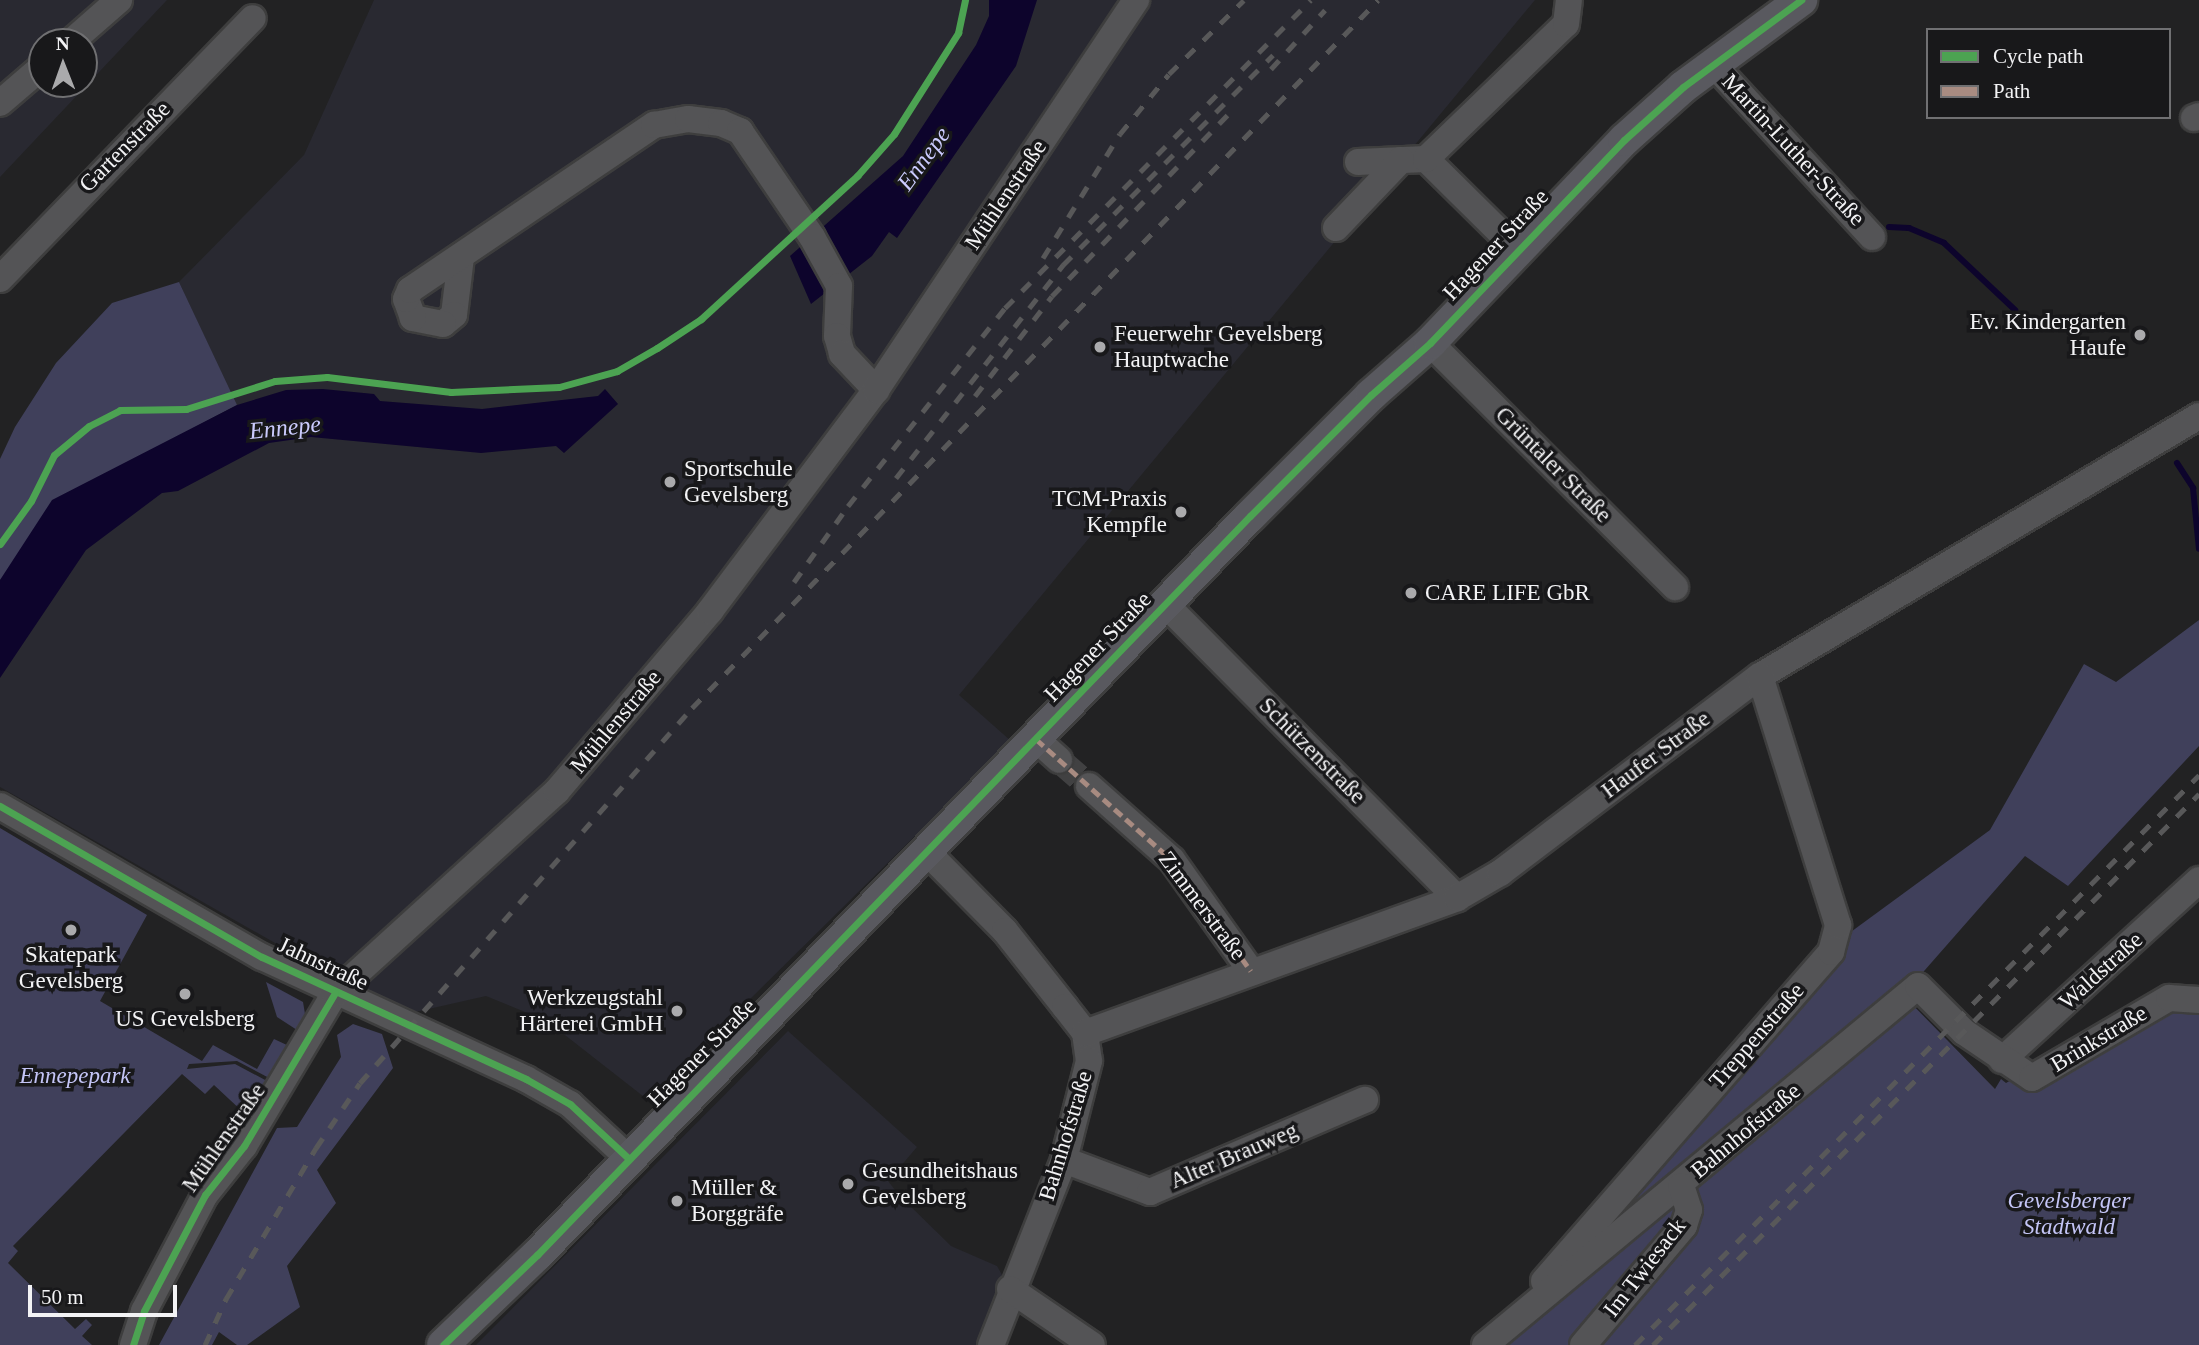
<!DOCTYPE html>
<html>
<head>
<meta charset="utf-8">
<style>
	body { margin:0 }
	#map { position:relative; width:2199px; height:1345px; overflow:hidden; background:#222223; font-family:Georgia,serif }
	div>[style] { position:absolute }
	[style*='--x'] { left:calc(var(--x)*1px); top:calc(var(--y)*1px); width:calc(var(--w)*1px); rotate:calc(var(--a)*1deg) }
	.built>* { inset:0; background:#292931 }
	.green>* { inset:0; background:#40405b }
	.water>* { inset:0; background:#0d042c }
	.stream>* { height:6px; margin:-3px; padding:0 3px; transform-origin:3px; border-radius:3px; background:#0d042c }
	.minor-tunnel>* { height:26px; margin-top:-13px; transform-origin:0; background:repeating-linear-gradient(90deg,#414142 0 26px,transparent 0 39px) }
	.roads { filter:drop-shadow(2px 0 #3e3e3e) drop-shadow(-2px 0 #3e3e3e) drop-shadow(0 2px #3e3e3e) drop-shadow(0 -2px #3e3e3e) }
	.minor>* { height:26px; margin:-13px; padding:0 13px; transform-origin:13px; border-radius:13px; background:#545456 }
	.major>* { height:32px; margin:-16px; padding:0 16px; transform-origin:16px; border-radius:16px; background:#59595f }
	.rail>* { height:5px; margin-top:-2.5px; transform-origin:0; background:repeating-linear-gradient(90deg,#585859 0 12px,transparent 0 24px) }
	.quiet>* { height:5px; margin-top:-2.5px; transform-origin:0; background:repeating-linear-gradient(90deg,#a88b81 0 10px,transparent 0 15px) }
	.cycleway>* { height:7px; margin:-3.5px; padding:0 3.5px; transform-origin:3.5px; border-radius:3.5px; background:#4ca352 }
	.dots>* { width:19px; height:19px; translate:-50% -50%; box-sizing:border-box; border:4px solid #18181a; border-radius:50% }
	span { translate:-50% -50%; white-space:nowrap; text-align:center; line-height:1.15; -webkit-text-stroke:7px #18181a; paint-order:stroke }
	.street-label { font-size:23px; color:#f3f3f5 }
	.poi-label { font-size:23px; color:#f3f3f5 }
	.right { translate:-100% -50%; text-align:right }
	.left { translate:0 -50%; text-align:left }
	.park-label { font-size:23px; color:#c4c5f6; font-style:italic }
	.water-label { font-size:24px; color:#cbcbfd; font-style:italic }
	.legend { position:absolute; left:1926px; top:28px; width:245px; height:91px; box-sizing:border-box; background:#18181a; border:2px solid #707072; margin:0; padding:9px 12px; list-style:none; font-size:21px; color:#f3f3f5 }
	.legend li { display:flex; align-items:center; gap:14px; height:35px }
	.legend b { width:35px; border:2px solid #707072 }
	.north { position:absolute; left:28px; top:28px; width:70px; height:70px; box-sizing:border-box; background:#18181a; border:2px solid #707072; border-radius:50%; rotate:359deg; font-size:19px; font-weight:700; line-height:28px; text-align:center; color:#f3f3f5 }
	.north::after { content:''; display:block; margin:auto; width:24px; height:32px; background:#aaaaac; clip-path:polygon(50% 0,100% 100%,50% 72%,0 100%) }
	.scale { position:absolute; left:28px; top:1285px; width:149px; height:32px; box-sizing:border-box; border:4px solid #f3f3f5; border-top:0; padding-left:9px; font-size:21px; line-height:24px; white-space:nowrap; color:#f3f3f5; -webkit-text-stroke:5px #18181a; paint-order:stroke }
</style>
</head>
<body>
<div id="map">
	<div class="built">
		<div style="clip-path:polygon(evenodd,0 0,167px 0,0 177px,0 0,42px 42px,84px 42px,84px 84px,42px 84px,42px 42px)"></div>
		<div style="clip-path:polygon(374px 0,1535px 0,959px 695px,1011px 741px,648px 1100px,547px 1021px,486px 996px,402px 1015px,0 787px,0 580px,236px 405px,179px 282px,304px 155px)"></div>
		<div style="clip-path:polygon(788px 1031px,917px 1147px,888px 1181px,899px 1195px,951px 1246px,997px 1266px,1010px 1289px,991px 1345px,476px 1345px)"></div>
	</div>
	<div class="green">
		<div style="clip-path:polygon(179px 282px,237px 405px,186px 432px,0 580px,0 459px,15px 427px,56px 363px,112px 303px)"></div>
		<div style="clip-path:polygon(2199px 620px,2199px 746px,2068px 886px,2025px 856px,1903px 995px,1995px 1089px,2001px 1079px,2006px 1083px,2166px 993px,2199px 1006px,2199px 1345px,1485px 1345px,1833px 945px,1990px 830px,2084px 664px,2116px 682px)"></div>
		<div style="clip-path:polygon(0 828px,147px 915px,100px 1001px,202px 1061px,213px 1045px,257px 1069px,274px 1039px,289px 1046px,271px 1079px,237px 1061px,189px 1064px,187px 1069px,235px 1064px,267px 1081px,230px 1140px,224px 1135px,244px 1113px,214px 1085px,205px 1094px,182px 1074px,13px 1246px,18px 1251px,8px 1263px,75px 1329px,86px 1319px,92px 1325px,82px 1336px,92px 1345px,0 1345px)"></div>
		<div style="clip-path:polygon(266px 982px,303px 1002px,305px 1014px,297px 1030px,277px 1017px)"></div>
		<div style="clip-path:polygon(353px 1024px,382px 1034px,393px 1068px,317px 1170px,336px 1203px,287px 1266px,300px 1307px,247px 1345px,237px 1345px,219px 1332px,212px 1345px,159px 1345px,277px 1128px,297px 1127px,341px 1057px,337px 1035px)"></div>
	</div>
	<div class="water">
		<div style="clip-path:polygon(989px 0,1037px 0,1016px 66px,897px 238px,889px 232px,872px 256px,811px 304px,790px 256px,903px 156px,976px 45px,989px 16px)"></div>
		<div style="clip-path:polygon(323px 389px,374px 394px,380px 401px,482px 409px,598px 396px,605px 389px,618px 404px,564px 453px,556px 446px,481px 453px,311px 437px,269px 443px,178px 491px,162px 493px,86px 550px,0 678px,0 580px,52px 500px,237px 405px,286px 390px)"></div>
	</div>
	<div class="stream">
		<div style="--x:1889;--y:227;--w:20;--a:3"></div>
		<div style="--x:1909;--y:228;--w:38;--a:23"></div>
		<div style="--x:1944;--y:243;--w:98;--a:43.3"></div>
		<div style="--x:2177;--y:463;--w:30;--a:57"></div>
		<div style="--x:2193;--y:488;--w:61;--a:84.4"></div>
	</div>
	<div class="minor-tunnel">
		<div style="--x:1059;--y:760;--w:40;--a:41"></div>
	</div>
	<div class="roads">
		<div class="minor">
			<div style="--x:71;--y:42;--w:64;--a:-41.2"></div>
			<div style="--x:1713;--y:64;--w:235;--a:47.4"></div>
			<div style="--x:0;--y:103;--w:55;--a:-40.6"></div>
			<div style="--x:2194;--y:118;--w:5;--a:-22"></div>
			<div style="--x:1426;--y:159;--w:128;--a:44.7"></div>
			<div style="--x:1358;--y:162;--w:68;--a:-2.5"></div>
			<div style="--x:1426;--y:159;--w:194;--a:-44"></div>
			<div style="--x:1566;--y:24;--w:24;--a:-83"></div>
			<div style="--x:1336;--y:228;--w:94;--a:-46.3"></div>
			<div style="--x:461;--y:257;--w:58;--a:96.9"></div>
			<div style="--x:454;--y:315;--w:14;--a:141"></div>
			<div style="--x:443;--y:324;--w:31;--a:-169"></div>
			<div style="--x:413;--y:318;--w:20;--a:-110"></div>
			<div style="--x:406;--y:299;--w:10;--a:-66"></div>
			<div style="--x:410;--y:290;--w:295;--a:-34.1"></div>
			<div style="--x:654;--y:125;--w:35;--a:-10"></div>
			<div style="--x:688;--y:119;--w:33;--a:7"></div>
			<div style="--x:721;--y:123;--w:21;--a:23"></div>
			<div style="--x:740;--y:131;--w:128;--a:55.8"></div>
			<div style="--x:812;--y:237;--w:56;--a:61.1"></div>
			<div style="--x:839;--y:286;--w:50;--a:92.3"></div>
			<div style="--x:837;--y:336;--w:19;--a:74"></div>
			<div style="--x:842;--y:354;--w:50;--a:46.6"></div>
			<div style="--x:0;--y:279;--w:363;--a:-45.9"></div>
			<div style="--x:1430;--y:343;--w:346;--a:44.9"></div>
			<div style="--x:1166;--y:605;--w:413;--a:45.2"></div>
			<div style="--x:1036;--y:739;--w:31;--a:42"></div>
			<div style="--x:1089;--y:786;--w:111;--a:41.7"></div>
			<div style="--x:1172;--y:860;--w:136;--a:54.6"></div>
			<div style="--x:0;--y:806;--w:302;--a:30"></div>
			<div style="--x:262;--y:957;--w:291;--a:24.8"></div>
			<div style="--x:526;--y:1079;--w:51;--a:29.6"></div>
			<div style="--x:570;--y:1104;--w:78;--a:42.9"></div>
			<div style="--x:926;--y:851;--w:112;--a:45.4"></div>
			<div style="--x:1005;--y:931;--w:97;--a:51.7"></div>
			<div style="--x:1065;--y:1007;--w:33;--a:52"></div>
			<div style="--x:1085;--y:1033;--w:28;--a:82"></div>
			<div style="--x:1089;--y:1061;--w:102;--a:104.2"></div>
			<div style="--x:1064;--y:1160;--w:199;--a:111.5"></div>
			<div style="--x:1085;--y:1033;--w:396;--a:-19.9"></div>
			<div style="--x:1457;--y:898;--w:50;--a:-30.2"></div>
			<div style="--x:1500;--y:873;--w:326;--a:-37.2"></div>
			<div style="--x:1760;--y:676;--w:510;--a:-30.64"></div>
			<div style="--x:2002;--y:1060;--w:267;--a:-42.4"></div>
			<div style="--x:1064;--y:1160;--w:92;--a:20.4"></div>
			<div style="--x:1150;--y:1192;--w:234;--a:-23.2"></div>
			<div style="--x:1544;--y:1281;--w:437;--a:-48.9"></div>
			<div style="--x:1831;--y:952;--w:28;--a:-75"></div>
			<div style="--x:1838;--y:925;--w:261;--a:-107.4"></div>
			<div style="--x:1010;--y:1289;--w:99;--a:34.3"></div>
			<div style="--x:133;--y:1345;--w:36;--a:-72"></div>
			<div style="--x:144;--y:1311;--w:131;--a:-62.3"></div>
			<div style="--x:205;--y:1195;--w:63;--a:-51.5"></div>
			<div style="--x:244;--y:1146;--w:178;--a:-59.3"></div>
			<div style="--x:335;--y:993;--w:300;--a:-42.3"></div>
			<div style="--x:557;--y:791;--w:236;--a:-49.6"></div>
			<div style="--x:710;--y:611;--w:276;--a:-53.1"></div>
			<div style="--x:876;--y:390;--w:469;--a:-56.3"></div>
			<div style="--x:1485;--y:1345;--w:562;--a:-39.66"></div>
			<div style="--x:1918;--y:986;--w:65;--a:45"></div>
			<div style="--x:1964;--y:1032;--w:82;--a:34.1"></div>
			<div style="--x:2032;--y:1078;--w:159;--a:-30.3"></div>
			<div style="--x:2169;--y:998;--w:30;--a:4"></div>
			<div style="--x:1583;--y:1345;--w:156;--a:-49.7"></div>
			<div style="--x:1684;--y:1226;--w:17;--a:-73"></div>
			<div style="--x:1689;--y:1210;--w:25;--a:-108"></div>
		</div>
		<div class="major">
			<div style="--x:443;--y:1345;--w:130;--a:-43.8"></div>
			<div style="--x:537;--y:1255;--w:1027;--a:-46.03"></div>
			<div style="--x:1250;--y:516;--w:171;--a:-45"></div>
			<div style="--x:1371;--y:395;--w:79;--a:-41.4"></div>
			<div style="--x:1430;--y:343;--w:281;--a:-46.3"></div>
			<div style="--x:1624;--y:140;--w:79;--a:-41.9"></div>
			<div style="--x:1683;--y:87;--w:147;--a:-36.4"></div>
		</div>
	</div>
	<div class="rail">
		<div style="--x:1271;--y:69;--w:80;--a:-47.5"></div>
		<div style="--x:1043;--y:258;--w:146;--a:-58.2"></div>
		<div style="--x:1120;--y:134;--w:77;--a:-50.8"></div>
		<div style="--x:1169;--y:74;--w:105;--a:-44.6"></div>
		<div style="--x:975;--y:396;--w:126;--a:-52.4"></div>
		<div style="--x:1052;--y:296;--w:256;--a:-45.9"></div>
		<div style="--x:896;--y:478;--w:271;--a:-51.9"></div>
		<div style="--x:1063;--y:265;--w:297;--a:-45"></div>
		<div style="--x:794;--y:582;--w:93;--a:-54.6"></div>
		<div style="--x:848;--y:506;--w:253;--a:-51.6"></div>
		<div style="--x:1005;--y:308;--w:434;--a:-45.2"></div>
		<div style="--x:205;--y:1345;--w:51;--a:-65.5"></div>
		<div style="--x:226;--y:1299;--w:176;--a:-59.2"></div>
		<div style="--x:316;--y:1148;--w:78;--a:-55.9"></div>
		<div style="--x:360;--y:1083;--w:501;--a:-48.48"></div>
		<div style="--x:692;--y:708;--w:986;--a:-45.9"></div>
		<div style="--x:1635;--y:1345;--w:802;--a:-45.3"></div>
		<div style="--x:1653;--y:1345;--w:776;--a:-45.26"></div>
	</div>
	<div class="quiet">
		<div style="--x:1036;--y:739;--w:182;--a:41.7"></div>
		<div style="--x:1172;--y:860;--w:136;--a:54.6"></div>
	</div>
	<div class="cycleway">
		<div style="--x:0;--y:544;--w:53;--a:-54.2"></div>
		<div style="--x:31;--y:501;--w:51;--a:-63.4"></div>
		<div style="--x:54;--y:455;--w:45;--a:-39.6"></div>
		<div style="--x:89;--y:426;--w:35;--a:-27"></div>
		<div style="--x:120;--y:410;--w:66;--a:-0.9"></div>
		<div style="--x:186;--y:409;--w:93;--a:-17.5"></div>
		<div style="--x:275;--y:381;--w:52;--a:-4.4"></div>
		<div style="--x:327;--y:377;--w:125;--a:6.9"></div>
		<div style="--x:451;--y:392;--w:108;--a:-2.7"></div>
		<div style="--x:559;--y:387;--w:60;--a:-15.4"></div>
		<div style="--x:617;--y:371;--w:46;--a:-29.9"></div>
		<div style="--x:657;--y:348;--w:53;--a:-33.4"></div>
		<div style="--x:701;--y:319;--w:212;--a:-42.5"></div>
		<div style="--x:857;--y:176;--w:56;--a:-48.6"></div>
		<div style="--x:894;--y:134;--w:120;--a:-57.6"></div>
		<div style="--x:958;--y:33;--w:34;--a:-78"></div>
		<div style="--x:0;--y:806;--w:302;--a:30"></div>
		<div style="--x:262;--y:957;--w:291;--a:24.8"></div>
		<div style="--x:526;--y:1079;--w:51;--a:29.6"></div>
		<div style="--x:570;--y:1104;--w:78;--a:42.9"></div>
		<div style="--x:133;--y:1345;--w:36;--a:-72"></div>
		<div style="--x:144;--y:1311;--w:131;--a:-62.3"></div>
		<div style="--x:205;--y:1195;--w:63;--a:-51.5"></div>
		<div style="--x:244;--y:1146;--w:178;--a:-59.3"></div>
		<div style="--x:443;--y:1345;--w:130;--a:-43.8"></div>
		<div style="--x:537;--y:1255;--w:1027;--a:-46.03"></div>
		<div style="--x:1250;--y:516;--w:171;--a:-45"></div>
		<div style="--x:1371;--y:395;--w:79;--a:-41.4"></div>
		<div style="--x:1430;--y:343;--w:281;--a:-46.3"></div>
		<div style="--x:1624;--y:140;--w:79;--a:-41.9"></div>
		<div style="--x:1683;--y:87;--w:147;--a:-36.4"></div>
	</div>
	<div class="dots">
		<div style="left:2140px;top:335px;background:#aaaaac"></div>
		<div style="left:1100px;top:347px;background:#aaaaac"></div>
		<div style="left:670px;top:482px;background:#aaaaac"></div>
		<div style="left:1181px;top:512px;background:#aaaaac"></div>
		<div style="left:1411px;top:593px;background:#aaaaac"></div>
		<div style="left:71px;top:930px;background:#aaaaac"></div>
		<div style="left:185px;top:994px;background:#aaaaac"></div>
		<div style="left:677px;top:1011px;background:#aaaaac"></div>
		<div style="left:848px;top:1184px;background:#aaaaac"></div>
		<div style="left:677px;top:1201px;background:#aaaaac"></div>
	</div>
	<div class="street-label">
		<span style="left:125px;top:147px;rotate:-45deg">Gartenstraße</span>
		<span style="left:1793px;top:150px;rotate:47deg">Martin-Luther-Straße</span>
		<span style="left:1006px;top:195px;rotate:-56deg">Mühlenstraße</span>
		<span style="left:1496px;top:245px;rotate:-47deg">Hagener Straße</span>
		<span style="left:1553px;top:465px;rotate:45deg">Grüntaler Straße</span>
		<span style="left:1098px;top:647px;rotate:-46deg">Hagener Straße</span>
		<span style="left:616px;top:722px;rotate:-50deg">Mühlenstraße</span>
		<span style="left:1312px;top:751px;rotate:45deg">Schützenstraße</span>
		<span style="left:1656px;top:755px;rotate:-37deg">Haufer Straße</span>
		<span style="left:1202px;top:906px;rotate:53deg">Zimmerstraße</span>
		<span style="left:323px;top:964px;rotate:25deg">Jahnstraße</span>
		<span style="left:2101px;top:971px;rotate:-42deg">Waldstraße</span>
		<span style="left:1757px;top:1036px;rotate:-49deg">Treppenstraße</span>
		<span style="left:2099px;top:1039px;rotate:-31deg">Brinkstraße</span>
		<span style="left:702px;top:1053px;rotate:-45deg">Hagener Straße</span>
		<span style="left:1746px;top:1131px;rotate:-40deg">Bahnhofstraße</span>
		<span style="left:1066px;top:1136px;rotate:-73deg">Bahnhofstraße</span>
		<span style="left:224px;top:1138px;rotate:-55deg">Mühlenstraße</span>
		<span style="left:1234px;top:1156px;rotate:-23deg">Alter Brauweg</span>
		<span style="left:1645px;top:1268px;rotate:-52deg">Im Twiesack</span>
	</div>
	<div class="poi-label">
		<span class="right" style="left:2126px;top:335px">Ev. Kindergarten<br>Haufe</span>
		<span class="left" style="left:1114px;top:347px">Feuerwehr Gevelsberg<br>Hauptwache</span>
		<span class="left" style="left:684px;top:482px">Sportschule<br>Gevelsberg</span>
		<span class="right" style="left:1167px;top:512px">TCM-Praxis<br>Kempfle</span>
		<span class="left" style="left:1425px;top:593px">CARE LIFE GbR</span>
		<span style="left:71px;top:968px">Skatepark<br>Gevelsberg</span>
		<span class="right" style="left:663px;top:1011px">Werkzeugstahl<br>Härterei GmbH</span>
		<span style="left:185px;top:1019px">US Gevelsberg</span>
		<span class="left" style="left:862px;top:1184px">Gesundheitshaus<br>Gevelsberg</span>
		<span class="left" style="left:691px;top:1201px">Müller &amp;<br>Borggräfe</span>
	</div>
	<div class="park-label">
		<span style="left:75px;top:1076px">Ennepepark</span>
		<span style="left:2069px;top:1214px">Gevelsberger<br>Stadtwald</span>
	</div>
	<div class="water-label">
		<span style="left:924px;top:159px;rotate:-54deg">Ennepe</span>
		<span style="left:285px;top:428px;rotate:-6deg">Ennepe</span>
	</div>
	<ul class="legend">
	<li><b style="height:9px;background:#4ca352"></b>Cycle path</li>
	<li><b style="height:9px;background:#a88b81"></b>Path</li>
	</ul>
	<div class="north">N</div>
	<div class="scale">50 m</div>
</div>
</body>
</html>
